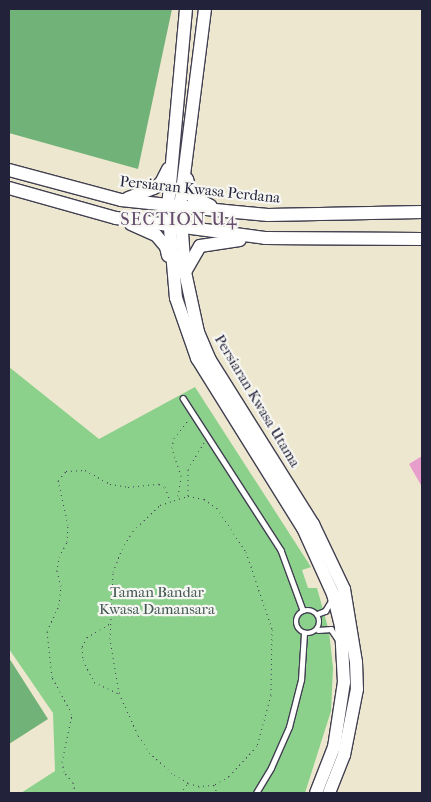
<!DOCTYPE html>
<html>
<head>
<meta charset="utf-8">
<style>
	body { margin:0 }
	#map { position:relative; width:431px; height:802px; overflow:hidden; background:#eee7cf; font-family:"IM FELL French Canon",serif }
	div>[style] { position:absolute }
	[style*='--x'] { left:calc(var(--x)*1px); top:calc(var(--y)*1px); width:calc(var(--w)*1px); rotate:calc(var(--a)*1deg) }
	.green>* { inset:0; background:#8bd08b }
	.forest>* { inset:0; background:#70b277 }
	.building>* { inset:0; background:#e89ecc }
	.path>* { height:1px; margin-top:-0.5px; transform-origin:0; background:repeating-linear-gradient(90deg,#414051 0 1px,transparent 0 5px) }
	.roads { filter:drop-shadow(1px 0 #414051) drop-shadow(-1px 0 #414051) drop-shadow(0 1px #414051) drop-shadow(0 -1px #414051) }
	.lane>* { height:4.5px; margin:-2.25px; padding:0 2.25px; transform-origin:2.25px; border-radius:2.25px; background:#fff }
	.lane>.ring { margin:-2.25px; padding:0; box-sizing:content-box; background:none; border:4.5px solid #fff; border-radius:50% }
	.secondary>* { height:12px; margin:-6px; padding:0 6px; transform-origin:6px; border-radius:6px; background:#fff }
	span { translate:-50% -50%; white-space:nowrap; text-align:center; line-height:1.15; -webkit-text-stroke:4.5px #f6f6f2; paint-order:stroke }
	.street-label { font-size:15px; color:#22223b }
	.park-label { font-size:15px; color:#425653 }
	.quarter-label { font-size:18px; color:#674d6e; letter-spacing:1px }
	.frame { position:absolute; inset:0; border:10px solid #22223b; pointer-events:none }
</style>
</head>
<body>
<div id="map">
	<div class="green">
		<div style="clip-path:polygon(9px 367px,99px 439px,195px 387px,311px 567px,302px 570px,308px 588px,317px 588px,329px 631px,333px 668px,331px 711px,305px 793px,21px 793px,55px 771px,53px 713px,9px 649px)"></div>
	</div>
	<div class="forest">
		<div style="clip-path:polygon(9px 9px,172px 9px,138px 169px,9px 133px)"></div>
		<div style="clip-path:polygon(9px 658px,48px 719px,9px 744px)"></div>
	</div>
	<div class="building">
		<div style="clip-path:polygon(422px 456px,422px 487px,409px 464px)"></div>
	</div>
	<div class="path">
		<div style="--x:178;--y:496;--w:20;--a:-81"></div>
		<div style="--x:181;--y:476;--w:29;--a:-108"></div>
		<div style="--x:172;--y:448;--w:10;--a:-79"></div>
		<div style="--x:174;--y:438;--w:23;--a:-52"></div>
		<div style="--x:188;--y:496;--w:16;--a:11"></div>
		<div style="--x:204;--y:499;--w:16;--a:35"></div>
		<div style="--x:217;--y:508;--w:53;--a:56.6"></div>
		<div style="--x:246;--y:552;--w:81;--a:71.3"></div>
		<div style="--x:272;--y:629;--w:66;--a:90.9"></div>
		<div style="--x:271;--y:695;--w:53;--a:105.4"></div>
		<div style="--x:257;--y:746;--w:41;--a:133"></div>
		<div style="--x:229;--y:776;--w:17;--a:149"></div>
		<div style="--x:214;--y:785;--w:15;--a:176"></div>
		<div style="--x:199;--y:786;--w:11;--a:-165"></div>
		<div style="--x:188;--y:783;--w:19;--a:-148"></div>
		<div style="--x:172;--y:773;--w:30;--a:-138"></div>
		<div style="--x:150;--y:753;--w:22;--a:-124"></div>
		<div style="--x:138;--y:735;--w:46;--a:-114.3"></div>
		<div style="--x:119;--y:693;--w:55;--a:-99.5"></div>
		<div style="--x:110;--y:639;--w:67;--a:-87.4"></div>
		<div style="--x:113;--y:572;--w:25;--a:-69"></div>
		<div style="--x:122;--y:549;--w:21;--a:-59"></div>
		<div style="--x:133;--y:531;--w:37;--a:-44"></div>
		<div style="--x:160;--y:505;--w:29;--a:-18"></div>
		<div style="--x:188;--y:496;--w:27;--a:-90"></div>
		<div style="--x:188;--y:469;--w:31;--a:-59"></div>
		<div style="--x:109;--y:624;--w:26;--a:149"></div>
		<div style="--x:87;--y:637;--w:11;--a:117"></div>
		<div style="--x:82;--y:647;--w:13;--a:86"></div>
		<div style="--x:83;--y:660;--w:25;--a:63"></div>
		<div style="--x:94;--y:682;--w:26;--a:25"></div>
		<div style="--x:214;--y:785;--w:9;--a:69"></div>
		<div style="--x:199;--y:787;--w:7;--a:63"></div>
		<div style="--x:75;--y:793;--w:11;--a:-100"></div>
		<div style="--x:73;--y:782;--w:13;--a:-132"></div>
		<div style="--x:64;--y:772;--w:10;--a:-101"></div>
		<div style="--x:62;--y:762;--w:49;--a:-78.2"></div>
		<div style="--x:72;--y:714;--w:42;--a:-118.4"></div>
		<div style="--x:52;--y:677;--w:46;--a:-96.2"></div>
		<div style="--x:47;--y:631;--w:29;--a:-65"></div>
		<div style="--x:59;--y:605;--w:19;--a:-84"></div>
		<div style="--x:61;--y:586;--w:16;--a:-105"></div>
		<div style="--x:57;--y:571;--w:14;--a:-82"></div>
		<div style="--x:59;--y:557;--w:17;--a:-62"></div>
		<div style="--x:67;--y:542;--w:17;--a:-87"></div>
		<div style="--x:68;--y:525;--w:46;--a:-102.5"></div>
		<div style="--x:58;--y:480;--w:12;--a:-48"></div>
		<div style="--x:66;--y:471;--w:19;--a:-3"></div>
		<div style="--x:85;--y:470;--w:29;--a:29"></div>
		<div style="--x:110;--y:484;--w:18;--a:9"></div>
		<div style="--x:128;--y:487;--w:31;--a:-6"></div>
		<div style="--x:159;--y:484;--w:7;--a:27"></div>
		<div style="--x:165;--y:487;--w:15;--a:70"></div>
		<div style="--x:180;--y:793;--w:11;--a:-52"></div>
	</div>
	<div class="roads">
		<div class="lane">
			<div style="--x:183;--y:398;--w:181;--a:57.2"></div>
			<div style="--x:281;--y:550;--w:64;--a:69.9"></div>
			<div class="ring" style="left:296px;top:610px;width:19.5px;height:19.5px"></div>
			<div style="--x:317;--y:614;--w:9;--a:-21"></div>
			<div style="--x:325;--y:611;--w:12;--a:-59"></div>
			<div style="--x:318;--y:630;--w:13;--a:-4"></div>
			<div style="--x:331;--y:629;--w:11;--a:56"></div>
			<div style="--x:256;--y:793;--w:29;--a:-59"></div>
			<div style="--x:271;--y:768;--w:45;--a:-66.3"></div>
			<div style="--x:289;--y:727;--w:49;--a:-75.7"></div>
			<div style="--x:301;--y:680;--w:46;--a:-86.3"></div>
		</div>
		<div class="secondary">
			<div style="--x:186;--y:9;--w:197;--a:95.2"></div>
			<div style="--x:168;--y:205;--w:93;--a:85.1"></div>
			<div style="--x:176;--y:298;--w:64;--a:70.7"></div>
			<div style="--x:197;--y:358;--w:200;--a:58.1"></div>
			<div style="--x:303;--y:528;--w:72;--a:65.6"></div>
			<div style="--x:333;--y:594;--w:34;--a:76"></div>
			<div style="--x:341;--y:627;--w:55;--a:86.9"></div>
			<div style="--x:344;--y:682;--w:66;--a:98.7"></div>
			<div style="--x:334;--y:747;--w:49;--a:111.4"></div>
			<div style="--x:205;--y:9;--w:199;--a:97.2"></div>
			<div style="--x:180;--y:206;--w:66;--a:85.7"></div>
			<div style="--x:185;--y:272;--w:61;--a:77.8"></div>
			<div style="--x:198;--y:332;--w:30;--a:67"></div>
			<div style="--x:210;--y:360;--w:194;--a:57.9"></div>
			<div style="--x:313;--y:524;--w:72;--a:64.5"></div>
			<div style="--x:344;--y:589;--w:74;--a:80.7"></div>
			<div style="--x:356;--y:662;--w:27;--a:88"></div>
			<div style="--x:357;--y:689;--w:67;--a:101.1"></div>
			<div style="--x:344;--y:755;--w:41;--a:111.5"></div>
			<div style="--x:9;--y:170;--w:116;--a:15"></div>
			<div style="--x:121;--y:200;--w:105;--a:6"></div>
			<div style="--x:225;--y:211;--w:43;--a:5.3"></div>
			<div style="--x:268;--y:215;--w:154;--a:-1.1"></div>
			<div style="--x:187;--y:179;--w:18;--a:74"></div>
			<div style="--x:192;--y:196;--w:21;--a:28"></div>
			<div style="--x:9;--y:188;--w:111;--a:15.7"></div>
			<div style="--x:116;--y:218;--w:150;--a:7.6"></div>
			<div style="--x:265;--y:238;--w:157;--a:0.4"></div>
			<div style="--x:128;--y:198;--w:28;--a:-21"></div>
			<div style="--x:154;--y:188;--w:9;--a:-36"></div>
			<div style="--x:161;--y:183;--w:16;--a:-63"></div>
			<div style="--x:131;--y:224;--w:27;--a:24"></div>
			<div style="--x:156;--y:235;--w:16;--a:50"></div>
			<div style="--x:166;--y:247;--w:9;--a:77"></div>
			<div style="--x:185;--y:272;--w:30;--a:-60"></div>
			<div style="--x:200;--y:246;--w:40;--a:-8.5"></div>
		</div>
	</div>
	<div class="street-label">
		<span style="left:200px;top:190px;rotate:6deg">Persiaran Kwasa Perdana</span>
		<span style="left:257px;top:401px;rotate:59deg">Persiaran Kwasa Utama</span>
	</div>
	<div class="park-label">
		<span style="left:157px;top:601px">Taman Bandar<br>Kwasa Damansara</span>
	</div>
	<div class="quarter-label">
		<span style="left:179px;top:220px">SECTION U4</span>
	</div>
	<div class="frame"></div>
</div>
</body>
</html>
